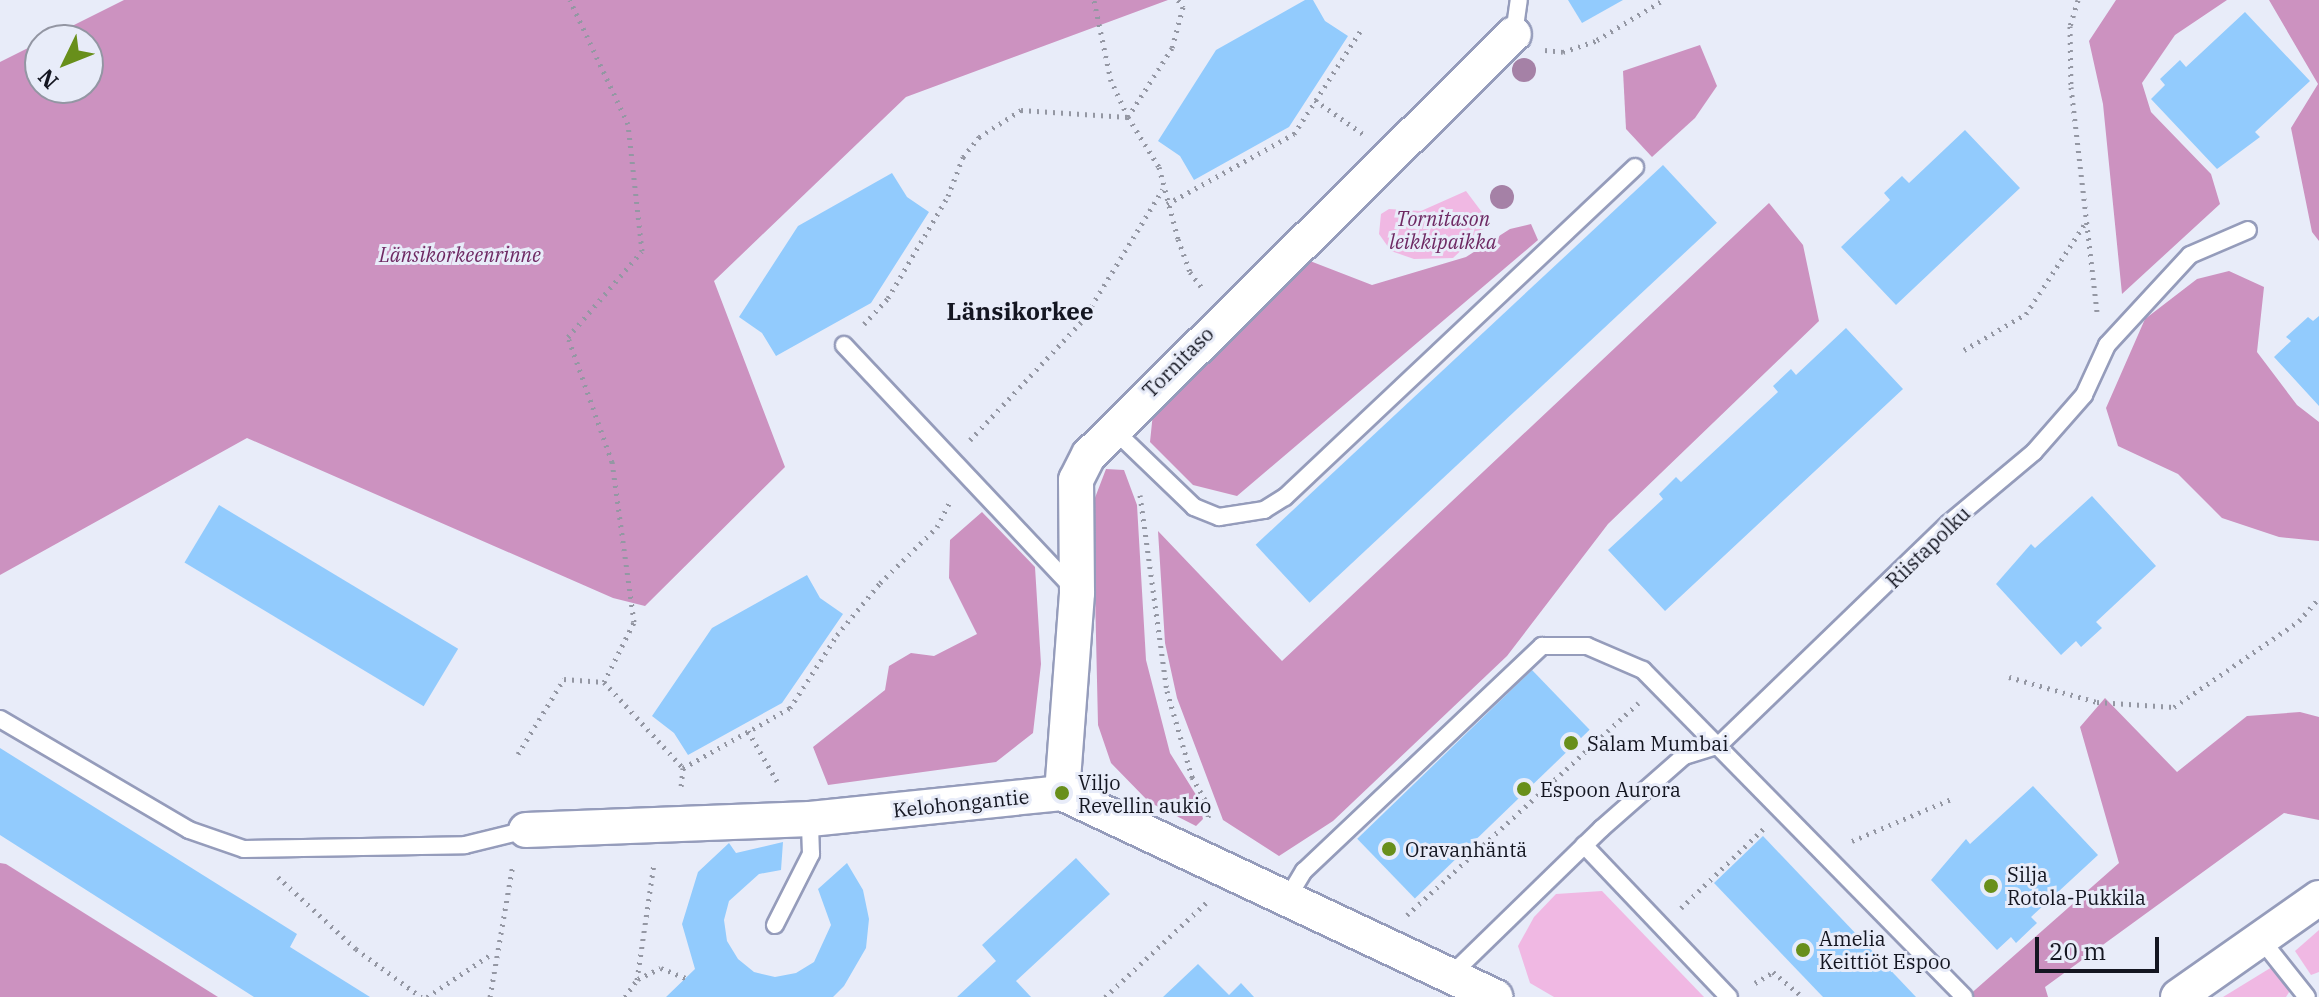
<!DOCTYPE html>
<html>
<head>
<meta charset="utf-8">
<style>
	body { margin:0 }
	#map { position:relative; width:2319px; height:997px; overflow:hidden; background:#e8ecf9; font-family:"IBM Plex Serif",serif }
	div>[style] { position:absolute }
	[style*='--x'] { left:calc(var(--x)*1px); top:calc(var(--y)*1px); width:calc(var(--w)*1px); rotate:calc(var(--a)*1deg) }
	.green>* { inset:0; background:#f0b8e3 }
	.forest>* { inset:0; background:#cc92c0 }
	.building>* { inset:0; background:#92cbfd; transform-origin:0 0 }
	.path>* { height:5px; margin-top:-2.5px; transform-origin:0; background:repeating-linear-gradient(90deg,#9497a3 0 2px,transparent 0 8px) }
	.roads { filter:drop-shadow(2px 0 #959cbb) drop-shadow(-2px 0 #959cbb) drop-shadow(0 2px #959cbb) drop-shadow(0 -2px #959cbb) }
	.service>* { height:16px; margin:-8px; padding:0 8px; transform-origin:8px; border-radius:8px; background:#fff }
	.minor>* { height:34px; margin:-17px; padding:0 17px; transform-origin:17px; border-radius:17px; background:#fff }
	.trees>* { width:24px; height:24px; margin:-12px; border-radius:50%; background:#a581a6 }
	.dots>* { width:22px; height:22px; translate:-50% -50%; box-sizing:border-box; border:4px solid #e8ecf9; border-radius:50% }
	span { translate:-50% -50%; white-space:nowrap; text-align:center; line-height:1.15; -webkit-text-stroke:6px #e8ecf9; paint-order:stroke }
	.park-label { font-size:20px; color:#6e2963; font-style:italic }
	.street-label { font-size:20px; color:#141621 }
	.poi-label { font-size:20px; color:#141621 }
	.left { translate:0 -50%; text-align:left }
	.quarter-label { font-size:24px; color:#141621; font-weight:700 }
	.north { position:absolute; left:24px; top:24px; width:80px; height:80px; box-sizing:border-box; background:#e8ecf9; border:2px solid #9396a3; border-radius:50%; rotate:227deg; font-size:22px; font-weight:700; line-height:32px; text-align:center; color:#141621 }
	.north::after { content:''; display:block; margin:auto; width:28px; height:36px; background:#688f1b; clip-path:polygon(50% 0,100% 100%,50% 72%,0 100%) }
	.scale { position:absolute; left:2035px; top:937px; width:124px; height:36px; box-sizing:border-box; border:4px solid #141621; border-top:0; padding-left:10px; font-size:24px; line-height:28px; white-space:nowrap; color:#141621; -webkit-text-stroke:6px #e8ecf9; paint-order:stroke }
</style>
</head>
<body>
<div id="map">
	<div class="green">
		<div style="clip-path:polygon(1466px 191px,1490px 223px,1453px 258px,1414px 259px,1391px 251px,1379px 234px,1381px 214px,1389px 209px,1421px 211px)"></div>
		<div style="clip-path:polygon(1602px 891px,1704px 997px,1554px 997px,1530px 983px,1518px 946px,1534px 917px,1556px 894px)"></div>
		<div style="clip-path:polygon(2319px 930px,2319px 972px,2311px 975px,2295px 951px)"></div>
		<div style="clip-path:polygon(2272px 967px,2291px 989px,2286px 997px,2223px 997px)"></div>
	</div>
	<div class="forest">
		<div style="clip-path:polygon(124px 0,1168px 0,906px 97px,714px 281px,785px 467px,645px 606px,613px 598px,247px 438px,0 575px,0 62px,40px 42px,40px 88px,88px 88px,88px 40px,44px 40px)"></div>
		<div style="clip-path:polygon(2116px 0,2227px 0,2175px 35px,2142px 83px,2151px 112px,2211px 174px,2220px 204px,2122px 294px,2103px 104px,2089px 41px)"></div>
		<div style="clip-path:polygon(2269px 0,2319px 0,2319px 241px,2312px 232px,2291px 128px,2318px 84px)"></div>
		<div style="clip-path:polygon(1700px 45px,1717px 86px,1695px 118px,1652px 157px,1626px 129px,1623px 71px)"></div>
		<div style="clip-path:polygon(1769px 203px,1803px 245px,1819px 321px,1608px 524px,1507px 656px,1333px 821px,1279px 856px,1223px 820px,1177px 698px,1165px 643px,1158px 531px,1282px 661px)"></div>
		<div style="clip-path:polygon(1531px 224px,1538px 240px,1237px 496px,1193px 485px,1150px 442px,1153px 413px,1310px 261px,1372px 285px,1466px 257px,1510px 229px)"></div>
		<div style="clip-path:polygon(2229px 271px,2264px 287px,2257px 352px,2297px 405px,2319px 422px,2319px 541px,2279px 537px,2222px 518px,2178px 474px,2118px 446px,2106px 408px,2145px 319px,2197px 279px)"></div>
		<div style="clip-path:polygon(1106px 469px,1124px 470px,1137px 505px,1146px 660px,1170px 753px,1198px 798px,1203px 819px,1196px 826px,1149px 802px,1111px 763px,1098px 725px,1093px 503px)"></div>
		<div style="clip-path:polygon(982px 512px,1035px 567px,1041px 664px,1033px 733px,996px 762px,828px 785px,813px 747px,885px 690px,889px 666px,911px 653px,934px 656px,977px 634px,949px 578px,950px 540px)"></div>
		<div style="clip-path:polygon(2105px 698px,2177px 772px,2247px 716px,2300px 712px,2319px 717px,2319px 820px,2284px 813px,2045px 987px,2048px 997px,1967px 997px,2119px 863px,2080px 727px)"></div>
		<div style="clip-path:polygon(0 863px,6px 864px,218px 997px,0 997px)"></div>
	</div>
	<div class="building">
		<div style="clip-path:polygon(1305px 0,1313px 0,1325px 21px,1348px 36px,1289px 127px,1194px 180px,1180px 156px,1158px 141px,1216px 50px)"></div>
		<div style="clip-path:polygon(1568px 0,1623px 0,1582px 23px)"></div>
		<div style="clip-path:polygon(2245px 12px,2310px 81px,2255px 132px,2260px 137px,2217px 169px,2151px 99px,2165px 85px,2160px 79px,2180px 60px,2186px 67px)"></div>
		<div style="clip-path:polygon(1965px 130px,2020px 188px,1896px 305px,1841px 247px,1890px 200px,1884px 193px,1902px 176px,1909px 183px)"></div>
		<div style="left:1663px;top:165px;width:79px;height:557px;rotate:47deg"></div>
		<div style="clip-path:polygon(892px 173px,907px 197px,929px 212px,871px 303px,776px 356px,762px 333px,739px 317px,798px 226px)"></div>
		<div style="clip-path:polygon(2319px 316px,2319px 406px,2274px 357px,2291px 341px,2286px 337px,2308px 317px,2313px 321px)"></div>
		<div style="clip-path:polygon(1846px 328px,1903px 389px,1665px 611px,1608px 550px,1663px 499px,1659px 494px,1676px 477px,1681px 482px,1778px 392px,1773px 386px,1791px 369px,1796px 375px)"></div>
		<div style="clip-path:polygon(2092px 496px,2156px 566px,2096px 622px,2102px 628px,2081px 647px,2076px 641px,2061px 655px,1996px 584px,2031px 544px,2035px 548px)"></div>
		<div style="left:219px;top:505px;width:279px;height:67px;rotate:31deg"></div>
		<div style="clip-path:polygon(807px 575px,820px 598px,843px 614px,782px 703px,688px 755px,674px 733px,652px 716px,712px 628px)"></div>
		<div style="left:1532px;top:670px;width:83px;height:243px;rotate:46deg"></div>
		<div style="clip-path:polygon(0 748px,297px 934px,290px 947px,370px 997px,254px 997px,0 835px)"></div>
		<div style="clip-path:polygon(2033px 786px,2098px 855px,2031px 917px,2037px 923px,2016px 943px,2011px 937px,1997px 950px,1931px 880px,1966px 839px,1970px 844px)"></div>
		<div style="clip-path:polygon(1763px 836px,1916px 997px,1823px 997px,1714px 883px)"></div>
		<div style="clip-path:polygon(783px 842px,781px 870px,759px 874px,729px 901px,724px 920px,727px 941px,738px 959px,754px 972px,775px 977px,796px 973px,814px 962px,831px 925px,818px 889px,847px 863px,863px 890px,869px 919px,866px 948px,844px 986px,833px 997px,666px 997px,695px 969px,682px 924px,698px 872px,729px 843px,736px 853px)"></div>
		<div style="clip-path:polygon(1076px 858px,1110px 894px,1016px 981px,1031px 997px,957px 997px,996px 961px,982px 945px)"></div>
		<div style="clip-path:polygon(1198px 964px,1229px 995px,1241px 983px,1254px 997px,1163px 997px)"></div>
	</div>
	<div class="path">
		<div style="--x:1178;--y:0;--w:9;--a:54"></div>
		<div style="--x:1183;--y:7;--w:42;--a:105"></div>
		<div style="--x:1172;--y:48;--w:82;--a:122.5"></div>
		<div style="--x:1128;--y:117;--w:59;--a:58.2"></div>
		<div style="--x:1159;--y:167;--w:74;--a:75.2"></div>
		<div style="--x:1178;--y:239;--w:35;--a:70"></div>
		<div style="--x:1190;--y:272;--w:21;--a:53"></div>
		<div style="--x:2078;--y:0;--w:27;--a:107"></div>
		<div style="--x:2070;--y:26;--w:61;--a:89.1"></div>
		<div style="--x:2071;--y:87;--w:226;--a:83.4"></div>
		<div style="--x:1545;--y:50;--w:18;--a:6"></div>
		<div style="--x:1563;--y:52;--w:36;--a:-19"></div>
		<div style="--x:1597;--y:40;--w:77;--a:-31.2"></div>
		<div style="--x:1315;--y:100;--w:59;--a:35.3"></div>
		<div style="--x:1167;--y:204;--w:145;--a:-28.9"></div>
		<div style="--x:1294;--y:134;--w:124;--a:-57.2"></div>
		<div style="--x:864;--y:324;--w:35;--a:-47"></div>
		<div style="--x:888;--y:298;--w:118;--a:-59.5"></div>
		<div style="--x:948;--y:196;--w:42;--a:-69"></div>
		<div style="--x:963;--y:157;--w:26;--a:-51"></div>
		<div style="--x:979;--y:137;--w:50;--a:-32.7"></div>
		<div style="--x:1021;--y:110;--w:107;--a:3.7"></div>
		<div style="--x:1128;--y:117;--w:40;--a:-115"></div>
		<div style="--x:1111;--y:81;--w:83;--a:-101.9"></div>
		<div style="--x:1964;--y:350;--w:72;--a:-30.1"></div>
		<div style="--x:2026;--y:314;--w:110;--a:-56.9"></div>
		<div style="--x:970;--y:440;--w:165;--a:-46.7"></div>
		<div style="--x:1083;--y:320;--w:153;--a:-58.6"></div>
		<div style="--x:1140;--y:495;--w:198;--a:82.2"></div>
		<div style="--x:1167;--y:691;--w:90;--a:73.8"></div>
		<div style="--x:1192;--y:777;--w:34;--a:60"></div>
		<div style="--x:1209;--y:807;--w:12;--a:95"></div>
		<div style="--x:2009;--y:677;--w:91;--a:15.9"></div>
		<div style="--x:2097;--y:702;--w:77;--a:3.7"></div>
		<div style="--x:2174;--y:707;--w:152;--a:-34.5"></div>
		<div style="--x:2299;--y:621;--w:30;--a:-49"></div>
		<div style="--x:604;--y:682;--w:117;--a:47.4"></div>
		<div style="--x:683;--y:768;--w:20;--a:96"></div>
		<div style="--x:748;--y:731;--w:58;--a:59.9"></div>
		<div style="--x:518;--y:754;--w:88;--a:-58.5"></div>
		<div style="--x:564;--y:679;--w:40;--a:4.3"></div>
		<div style="--x:604;--y:682;--w:67;--a:-63.4"></div>
		<div style="--x:634;--y:622;--w:162;--a:-97.8"></div>
		<div style="--x:612;--y:462;--w:133;--a:-109.4"></div>
		<div style="--x:568;--y:337;--w:113;--a:-49.3"></div>
		<div style="--x:642;--y:251;--w:128;--a:-96.3"></div>
		<div style="--x:628;--y:124;--w:137;--a:-115.1"></div>
		<div style="--x:683;--y:768;--w:123;--a:-29.3"></div>
		<div style="--x:790;--y:708;--w:87;--a:-57.2"></div>
		<div style="--x:837;--y:635;--w:67;--a:-50.4"></div>
		<div style="--x:880;--y:583;--w:80;--a:-44.5"></div>
		<div style="--x:937;--y:527;--w:30;--a:-63"></div>
		<div style="--x:1852;--y:841;--w:111;--a:-22.9"></div>
		<div style="--x:278;--y:877;--w:106;--a:42.7"></div>
		<div style="--x:356;--y:949;--w:81;--a:36.4"></div>
		<div style="--x:1681;--y:908;--w:114;--a:-43.9"></div>
		<div style="--x:1407;--y:915;--w:314;--a:-42.5"></div>
		<div style="--x:638;--y:979;--w:25;--a:-26"></div>
		<div style="--x:661;--y:968;--w:27;--a:22"></div>
		<div style="--x:1755;--y:983;--w:21;--a:-31"></div>
		<div style="--x:1773;--y:972;--w:39;--a:40"></div>
		<div style="--x:427;--y:997;--w:79;--a:-33.7"></div>
		<div style="--x:490;--y:997;--w:135;--a:-80.2"></div>
		<div style="--x:625;--y:997;--w:21;--a:-55"></div>
		<div style="--x:637;--y:980;--w:117;--a:-81.7"></div>
		<div style="--x:1105;--y:997;--w:141;--a:-43"></div>
	</div>
	<div class="roads">
		<div class="service">
			<div style="--x:1514;--y:34;--w:34;--a:-82"></div>
			<div style="--x:844;--y:345;--w:334;--a:46.7"></div>
			<div style="--x:1112;--y:428;--w:114;--a:43.9"></div>
			<div style="--x:1194;--y:507;--w:27;--a:22"></div>
			<div style="--x:1219;--y:517;--w:46;--a:-8.8"></div>
			<div style="--x:1264;--y:510;--w:25;--a:-32"></div>
			<div style="--x:1285;--y:497;--w:481;--a:-43.3"></div>
			<div style="--x:0;--y:719;--w:219;--a:30.4"></div>
			<div style="--x:189;--y:830;--w:58;--a:19.1"></div>
			<div style="--x:244;--y:849;--w:221;--a:-1"></div>
			<div style="--x:465;--y:845;--w:63;--a:-13.8"></div>
			<div style="--x:1584;--y:845;--w:210;--a:46.4"></div>
			<div style="--x:1287;--y:899;--w:33;--a:-59"></div>
			<div style="--x:1304;--y:871;--w:328;--a:-43.4"></div>
			<div style="--x:1542;--y:646;--w:45;--a:0"></div>
			<div style="--x:1587;--y:646;--w:61;--a:23.2"></div>
			<div style="--x:1643;--y:670;--w:458;--a:45.5"></div>
			<div style="--x:775;--y:925;--w:80;--a:-63.1"></div>
			<div style="--x:811;--y:854;--w:35;--a:-92"></div>
			<div style="--x:2260;--y:938;--w:75;--a:51.5"></div>
			<div style="--x:1450;--y:976;--w:211;--a:-44.2"></div>
			<div style="--x:1601;--y:829;--w:111;--a:-41.3"></div>
			<div style="--x:1684;--y:756;--w:37;--a:-17"></div>
			<div style="--x:1719;--y:745;--w:318;--a:-44"></div>
			<div style="--x:1948;--y:524;--w:112;--a:-39.9"></div>
			<div style="--x:2034;--y:452;--w:76;--a:-48.7"></div>
			<div style="--x:2084;--y:395;--w:55;--a:-65.3"></div>
			<div style="--x:2107;--y:345;--w:122;--a:-47.3"></div>
			<div style="--x:2190;--y:255;--w:63;--a:-23.3"></div>
		</div>
		<div class="minor">
			<div style="--x:1062;--y:793;--w:201;--a:-85.7"></div>
			<div style="--x:1077;--y:593;--w:113;--a:-90.5"></div>
			<div style="--x:1076;--y:480;--w:28;--a:-63"></div>
			<div style="--x:1089;--y:455;--w:598;--a:-44.73"></div>
			<div style="--x:526;--y:830;--w:284;--a:-2.2"></div>
			<div style="--x:810;--y:819;--w:253;--a:-5.9"></div>
			<div style="--x:1062;--y:793;--w:479;--a:25.2"></div>
			<div style="--x:2178;--y:997;--w:172;--a:-35.1"></div>
		</div>
	</div>
	<div class="trees">
		<div style="left:1524px;top:70px"></div>
		<div style="left:1502px;top:197px"></div>
	</div>
	<div class="dots">
		<div style="left:1571px;top:743px;background:#688f1b"></div>
		<div style="left:1524px;top:789px;background:#688f1b"></div>
		<div style="left:1062px;top:793px;background:#688f1b"></div>
		<div style="left:1389px;top:849px;background:#688f1b"></div>
		<div style="left:1991px;top:886px;background:#688f1b"></div>
		<div style="left:1803px;top:950px;background:#688f1b"></div>
	</div>
	<div class="park-label">
		<span style="left:1443px;top:230px">Tornitason<br>leikkipaikka</span>
		<span style="left:460px;top:254px">Länsikorkeenrinne</span>
	</div>
	<div class="street-label">
		<span style="left:1178px;top:362px;rotate:-45deg">Tornitaso</span>
		<span style="left:1928px;top:547px;rotate:-44deg">Riistapolku</span>
		<span style="left:961px;top:803px;rotate:-6deg">Kelohongantie</span>
	</div>
	<div class="poi-label">
		<span class="left" style="left:1587px;top:743px">Salam Mumbai</span>
		<span class="left" style="left:1078px;top:794px">Viljo<br>Revellin aukio</span>
		<span class="left" style="left:1540px;top:789px">Espoon Aurora</span>
		<span class="left" style="left:1405px;top:849px">Oravanhäntä</span>
		<span class="left" style="left:2007px;top:886px">Silja<br>Rotola-Pukkila</span>
		<span class="left" style="left:1819px;top:950px">Amelia<br>Keittiöt Espoo</span>
	</div>
	<div class="quarter-label">
		<span style="left:1020px;top:312px">Länsikorkee</span>
	</div>
	<div class="north">N</div>
	<div class="scale">20 m</div>
</div>
</body>
</html>
